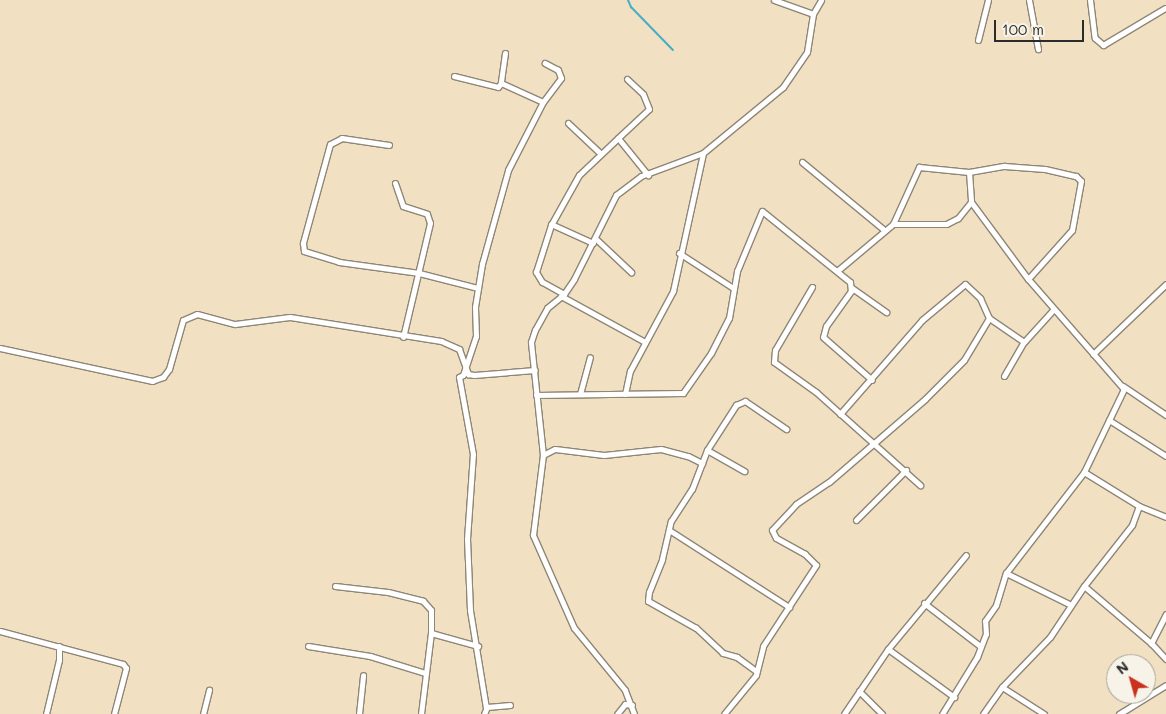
<!DOCTYPE html>
<html>
<head>
<meta charset="utf-8">
<style>
	body { margin:0 }
	#map { position:relative; width:1166px; height:714px; overflow:hidden; background:#f1e0c2; font-family:Mali,sans-serif }
	div>[style] { position:absolute }
	[style*='--x'] { left:calc(var(--x)*1px); top:calc(var(--y)*1px); width:calc(var(--w)*1px); rotate:calc(var(--a)*1deg) }
	.stream>* { height:2px; margin:-1px; padding:0 1px; transform-origin:1px; border-radius:1px; background:#47adc7 }
	.roads { filter:drop-shadow(1px 0 #8e8676) drop-shadow(-1px 0 #8e8676) drop-shadow(0 1px #8e8676) drop-shadow(0 -1px #8e8676) }
	.minor>* { height:5px; margin:-2.5px; padding:0 2.5px; transform-origin:2.5px; border-radius:2.5px; background:#fff }
	span { translate:-50% -50%; white-space:nowrap; text-align:center; line-height:1.15; -webkit-text-stroke:4.5px #f7f3e8; paint-order:stroke }
	.north { position:absolute; left:1106px; top:654px; width:50px; height:50px; box-sizing:border-box; background:#f7f3e8; border:1px solid #a5a39c; border-radius:50%; rotate:322deg; font-size:14px; font-weight:700; line-height:20px; text-align:center; color:#2b2b2b }
	.north::after { content:''; display:block; margin:auto; width:18px; height:22px; background:#c8321e; clip-path:polygon(50% 0,100% 100%,50% 72%,0 100%) }
	.scale { position:absolute; left:994px; top:20px; width:90px; height:22px; box-sizing:border-box; border:2px solid #2b2b2b; border-top:0; padding-left:6px; font-size:15px; line-height:18px; white-space:nowrap; color:#2b2b2b; -webkit-text-stroke:4px #f7f3e8; paint-order:stroke }
</style>
</head>
<body>
<div id="map">
	<div class="stream">
		<div style="--x:628;--y:0;--w:8;--a:67"></div>
		<div style="--x:631;--y:7;--w:60;--a:45.7"></div>
	</div>
	<div class="roads">
		<div class="minor">
			<div style="--x:774;--y:0;--w:41;--a:19.7"></div>
			<div style="--x:1029;--y:0;--w:50;--a:79.6"></div>
			<div style="--x:1090;--y:0;--w:38;--a:83"></div>
			<div style="--x:1095;--y:38;--w:11;--a:41"></div>
			<div style="--x:1103;--y:45;--w:72;--a:-30.8"></div>
			<div style="--x:978;--y:40;--w:41;--a:-76"></div>
			<div style="--x:505;--y:53;--w:30;--a:98"></div>
			<div style="--x:501;--y:83;--w:46;--a:24.3"></div>
			<div style="--x:454;--y:76;--w:45;--a:14"></div>
			<div style="--x:498;--y:87;--w:5;--a:-53"></div>
			<div style="--x:627;--y:79;--w:22;--a:43"></div>
			<div style="--x:643;--y:94;--w:16;--a:68"></div>
			<div style="--x:649;--y:109;--w:42;--a:136.9"></div>
			<div style="--x:618;--y:138;--w:48;--a:51"></div>
			<div style="--x:568;--y:123;--w:44;--a:43.2"></div>
			<div style="--x:389;--y:145;--w:48;--a:-171.5"></div>
			<div style="--x:342;--y:138;--w:13;--a:153"></div>
			<div style="--x:330;--y:144;--w:103;--a:105.3"></div>
			<div style="--x:303;--y:243;--w:8;--a:83"></div>
			<div style="--x:304;--y:251;--w:37;--a:17"></div>
			<div style="--x:339;--y:262;--w:81;--a:7.8"></div>
			<div style="--x:419;--y:273;--w:61;--a:14.3"></div>
			<div style="--x:802;--y:162;--w:105;--a:39.6"></div>
			<div style="--x:969;--y:172;--w:36;--a:-10"></div>
			<div style="--x:1004;--y:166;--w:41;--a:4.2"></div>
			<div style="--x:1045;--y:169;--w:32;--a:13"></div>
			<div style="--x:1076;--y:176;--w:7;--a:45"></div>
			<div style="--x:1081;--y:181;--w:50;--a:100.4"></div>
			<div style="--x:1072;--y:230;--w:66;--a:131.9"></div>
			<div style="--x:1028;--y:279;--w:96;--a:-126.5"></div>
			<div style="--x:395;--y:183;--w:24;--a:71"></div>
			<div style="--x:403;--y:206;--w:25;--a:18"></div>
			<div style="--x:427;--y:214;--w:9;--a:72"></div>
			<div style="--x:430;--y:223;--w:117;--a:103.3"></div>
			<div style="--x:551;--y:224;--w:46;--a:24.3"></div>
			<div style="--x:595;--y:238;--w:50;--a:43.4"></div>
			<div style="--x:679;--y:253;--w:64;--a:32.9"></div>
			<div style="--x:837;--y:271;--w:73;--a:-40"></div>
			<div style="--x:893;--y:224;--w:63;--a:-65.5"></div>
			<div style="--x:919;--y:167;--w:50;--a:5.7"></div>
			<div style="--x:969;--y:172;--w:30;--a:86"></div>
			<div style="--x:971;--y:202;--w:21;--a:129"></div>
			<div style="--x:958;--y:218;--w:13;--a:153"></div>
			<div style="--x:946;--y:224;--w:53;--a:180"></div>
			<div style="--x:812;--y:287;--w:73;--a:120.4"></div>
			<div style="--x:775;--y:350;--w:12;--a:95"></div>
			<div style="--x:774;--y:362;--w:52;--a:35.5"></div>
			<div style="--x:816;--y:392;--w:140;--a:41.8"></div>
			<div style="--x:852;--y:288;--w:42;--a:35.2"></div>
			<div style="--x:564;--y:294;--w:25;--a:-151"></div>
			<div style="--x:542;--y:282;--w:12;--a:-121"></div>
			<div style="--x:536;--y:272;--w:49;--a:-72.3"></div>
			<div style="--x:551;--y:225;--w:57;--a:-60.8"></div>
			<div style="--x:579;--y:175;--w:54;--a:-43.5"></div>
			<div style="--x:561;--y:296;--w:96;--a:28.7"></div>
			<div style="--x:0;--y:348;--w:156;--a:12.2"></div>
			<div style="--x:152;--y:381;--w:12;--a:-20"></div>
			<div style="--x:163;--y:377;--w:10;--a:-53"></div>
			<div style="--x:169;--y:369;--w:51;--a:-74.1"></div>
			<div style="--x:183;--y:320;--w:15;--a:-23"></div>
			<div style="--x:197;--y:314;--w:39;--a:15"></div>
			<div style="--x:235;--y:324;--w:55;--a:-7.3"></div>
			<div style="--x:290;--y:317;--w:153;--a:9"></div>
			<div style="--x:441;--y:341;--w:20;--a:24"></div>
			<div style="--x:459;--y:349;--w:27;--a:70"></div>
			<div style="--x:468;--y:374;--w:6;--a:9"></div>
			<div style="--x:474;--y:375;--w:61;--a:-4.7"></div>
			<div style="--x:1093;--y:354;--w:101;--a:-43.8"></div>
			<div style="--x:1004;--y:376;--w:39;--a:-60"></div>
			<div style="--x:1024;--y:342;--w:43;--a:-47.8"></div>
			<div style="--x:1123;--y:386;--w:52;--a:34"></div>
			<div style="--x:580;--y:394;--w:38;--a:-75"></div>
			<div style="--x:625;--y:394;--w:24;--a:-78"></div>
			<div style="--x:630;--y:371;--w:91;--a:-61.7"></div>
			<div style="--x:673;--y:291;--w:141;--a:-77.7"></div>
			<div style="--x:536;--y:395;--w:147;--a:-0.8"></div>
			<div style="--x:683;--y:393;--w:49;--a:-55"></div>
			<div style="--x:711;--y:353;--w:39;--a:-63"></div>
			<div style="--x:729;--y:318;--w:48;--a:-80.3"></div>
			<div style="--x:737;--y:271;--w:65;--a:-67.4"></div>
			<div style="--x:762;--y:211;--w:113;--a:38.9"></div>
			<div style="--x:850;--y:282;--w:9;--a:84"></div>
			<div style="--x:851;--y:291;--w:43;--a:125.5"></div>
			<div style="--x:826;--y:326;--w:11;--a:105"></div>
			<div style="--x:823;--y:337;--w:65;--a:41.3"></div>
			<div style="--x:840;--y:414;--w:125;--a:-48.9"></div>
			<div style="--x:922;--y:320;--w:56;--a:-39.9"></div>
			<div style="--x:965;--y:284;--w:21;--a:43"></div>
			<div style="--x:980;--y:298;--w:22;--a:66"></div>
			<div style="--x:989;--y:318;--w:42;--a:34.4"></div>
			<div style="--x:1109;--y:420;--w:67;--a:32.3"></div>
			<div style="--x:707;--y:450;--w:43;--a:29.6"></div>
			<div style="--x:543;--y:455;--w:13;--a:-27"></div>
			<div style="--x:555;--y:449;--w:49;--a:7"></div>
			<div style="--x:604;--y:455;--w:57;--a:-6"></div>
			<div style="--x:661;--y:449;--w:28;--a:15"></div>
			<div style="--x:688;--y:456;--w:16;--a:27"></div>
			<div style="--x:1084;--y:472;--w:65;--a:31.7"></div>
			<div style="--x:1139;--y:506;--w:29;--a:22"></div>
			<div style="--x:856;--y:520;--w:71;--a:-45"></div>
			<div style="--x:669;--y:530;--w:143;--a:32.7"></div>
			<div style="--x:1006;--y:573;--w:72;--a:26.2"></div>
			<div style="--x:335;--y:586;--w:53;--a:6.5"></div>
			<div style="--x:388;--y:592;--w:36;--a:14"></div>
			<div style="--x:423;--y:601;--w:12;--a:48"></div>
			<div style="--x:431;--y:610;--w:23;--a:90"></div>
			<div style="--x:1084;--y:586;--w:78;--a:-51.8"></div>
			<div style="--x:1132;--y:525;--w:20;--a:-70"></div>
			<div style="--x:924;--y:603;--w:71;--a:37.5"></div>
			<div style="--x:1166;--y:614;--w:33;--a:117"></div>
			<div style="--x:1151;--y:643;--w:22;--a:47"></div>
			<div style="--x:0;--y:631;--w:127;--a:15"></div>
			<div style="--x:123;--y:664;--w:5;--a:53"></div>
			<div style="--x:126;--y:668;--w:48;--a:104.6"></div>
			<div style="--x:308;--y:646;--w:63;--a:9.2"></div>
			<div style="--x:370;--y:656;--w:58;--a:17.2"></div>
			<div style="--x:888;--y:649;--w:82;--a:36"></div>
			<div style="--x:756;--y:671;--w:24;--a:-144"></div>
			<div style="--x:737;--y:657;--w:15;--a:-164"></div>
			<div style="--x:723;--y:653;--w:37;--a:-137"></div>
			<div style="--x:696;--y:628;--w:55;--a:-150.6"></div>
			<div style="--x:648;--y:601;--w:9;--a:-84"></div>
			<div style="--x:649;--y:592;--w:35;--a:-68"></div>
			<div style="--x:662;--y:559;--w:39;--a:-77"></div>
			<div style="--x:671;--y:521;--w:38;--a:-57"></div>
			<div style="--x:692;--y:489;--w:42;--a:-69"></div>
			<div style="--x:707;--y:450;--w:54;--a:-57.2"></div>
			<div style="--x:736;--y:405;--w:10;--a:-24"></div>
			<div style="--x:745;--y:401;--w:50;--a:34.3"></div>
			<div style="--x:1002;--y:687;--w:50;--a:32.7"></div>
			<div style="--x:859;--y:691;--w:33;--a:45"></div>
			<div style="--x:486;--y:708;--w:99;--a:-99.3"></div>
			<div style="--x:470;--y:610;--w:71;--a:-92.4"></div>
			<div style="--x:467;--y:539;--w:85;--a:-86"></div>
			<div style="--x:473;--y:454;--w:78;--a:-100.3"></div>
			<div style="--x:459;--y:377;--w:4;--a:-27"></div>
			<div style="--x:463;--y:375;--w:41;--a:-71.6"></div>
			<div style="--x:476;--y:336;--w:29;--a:-92"></div>
			<div style="--x:475;--y:307;--w:44;--a:-80.8"></div>
			<div style="--x:482;--y:264;--w:98;--a:-74.5"></div>
			<div style="--x:508;--y:170;--w:76;--a:-62.8"></div>
			<div style="--x:543;--y:102;--w:30;--a:-53"></div>
			<div style="--x:561;--y:78;--w:9;--a:-111"></div>
			<div style="--x:558;--y:70;--w:15;--a:-152"></div>
			<div style="--x:46;--y:714;--w:56;--a:-76.5"></div>
			<div style="--x:59;--y:660;--w:14;--a:-90"></div>
			<div style="--x:203;--y:714;--w:25;--a:-76"></div>
			<div style="--x:359;--y:714;--w:39;--a:-84"></div>
			<div style="--x:421;--y:714;--w:82;--a:-83"></div>
			<div style="--x:431;--y:633;--w:49;--a:15.5"></div>
			<div style="--x:484;--y:714;--w:8;--a:-67"></div>
			<div style="--x:487;--y:707;--w:23;--a:-5"></div>
			<div style="--x:617;--y:714;--w:13;--a:-51"></div>
			<div style="--x:625;--y:704;--w:7;--a:8"></div>
			<div style="--x:634;--y:714;--w:26;--a:-111"></div>
			<div style="--x:625;--y:690;--w:80;--a:-129.4"></div>
			<div style="--x:574;--y:628;--w:102;--a:-113.8"></div>
			<div style="--x:533;--y:535;--w:81;--a:-82.9"></div>
			<div style="--x:543;--y:455;--w:114;--a:-96.1"></div>
			<div style="--x:531;--y:342;--w:13;--a:-72"></div>
			<div style="--x:535;--y:330;--w:25;--a:-61"></div>
			<div style="--x:547;--y:308;--w:22;--a:-39"></div>
			<div style="--x:564;--y:294;--w:18;--a:-56"></div>
			<div style="--x:574;--y:279;--w:94;--a:-63.4"></div>
			<div style="--x:616;--y:195;--w:31;--a:-37"></div>
			<div style="--x:641;--y:176;--w:66;--a:-20.4"></div>
			<div style="--x:703;--y:153;--w:104;--a:-39.5"></div>
			<div style="--x:783;--y:87;--w:42;--a:-55.6"></div>
			<div style="--x:807;--y:52;--w:38;--a:-81"></div>
			<div style="--x:813;--y:14;--w:16;--a:-60"></div>
			<div style="--x:724;--y:714;--w:50;--a:-50.6"></div>
			<div style="--x:756;--y:675;--w:30;--a:-76"></div>
			<div style="--x:763;--y:646;--w:97;--a:-56.8"></div>
			<div style="--x:816;--y:565;--w:16;--a:-135"></div>
			<div style="--x:805;--y:554;--w:33;--a:-151"></div>
			<div style="--x:776;--y:538;--w:9;--a:-117"></div>
			<div style="--x:772;--y:530;--w:35;--a:-47"></div>
			<div style="--x:796;--y:504;--w:40;--a:-34"></div>
			<div style="--x:829;--y:482;--w:127;--a:-40.8"></div>
			<div style="--x:925;--y:399;--w:55;--a:-45"></div>
			<div style="--x:964;--y:360;--w:49;--a:-59.2"></div>
			<div style="--x:844;--y:714;--w:78;--a:-55.9"></div>
			<div style="--x:888;--y:649;--w:122;--a:-50.3"></div>
			<div style="--x:942;--y:714;--w:67;--a:-58.4"></div>
			<div style="--x:977;--y:657;--w:25;--a:-69"></div>
			<div style="--x:986;--y:634;--w:13;--a:-94"></div>
			<div style="--x:985;--y:621;--w:19;--a:-55"></div>
			<div style="--x:996;--y:605;--w:34;--a:-73"></div>
			<div style="--x:1006;--y:573;--w:128;--a:-52.3"></div>
			<div style="--x:1084;--y:472;--w:92;--a:-64.3"></div>
			<div style="--x:1124;--y:389;--w:146;--a:-131.1"></div>
			<div style="--x:983;--y:714;--w:33;--a:-55"></div>
			<div style="--x:1002;--y:687;--w:69;--a:-46.2"></div>
			<div style="--x:1050;--y:637;--w:61;--a:-56.3"></div>
			<div style="--x:1084;--y:586;--w:88;--a:40.4"></div>
			<div style="--x:1119;--y:714;--w:55;--a:-31.7"></div>
		</div>
	</div>
	<div class="north">N</div>
	<div class="scale">100 m</div>
</div>
</body>
</html>
